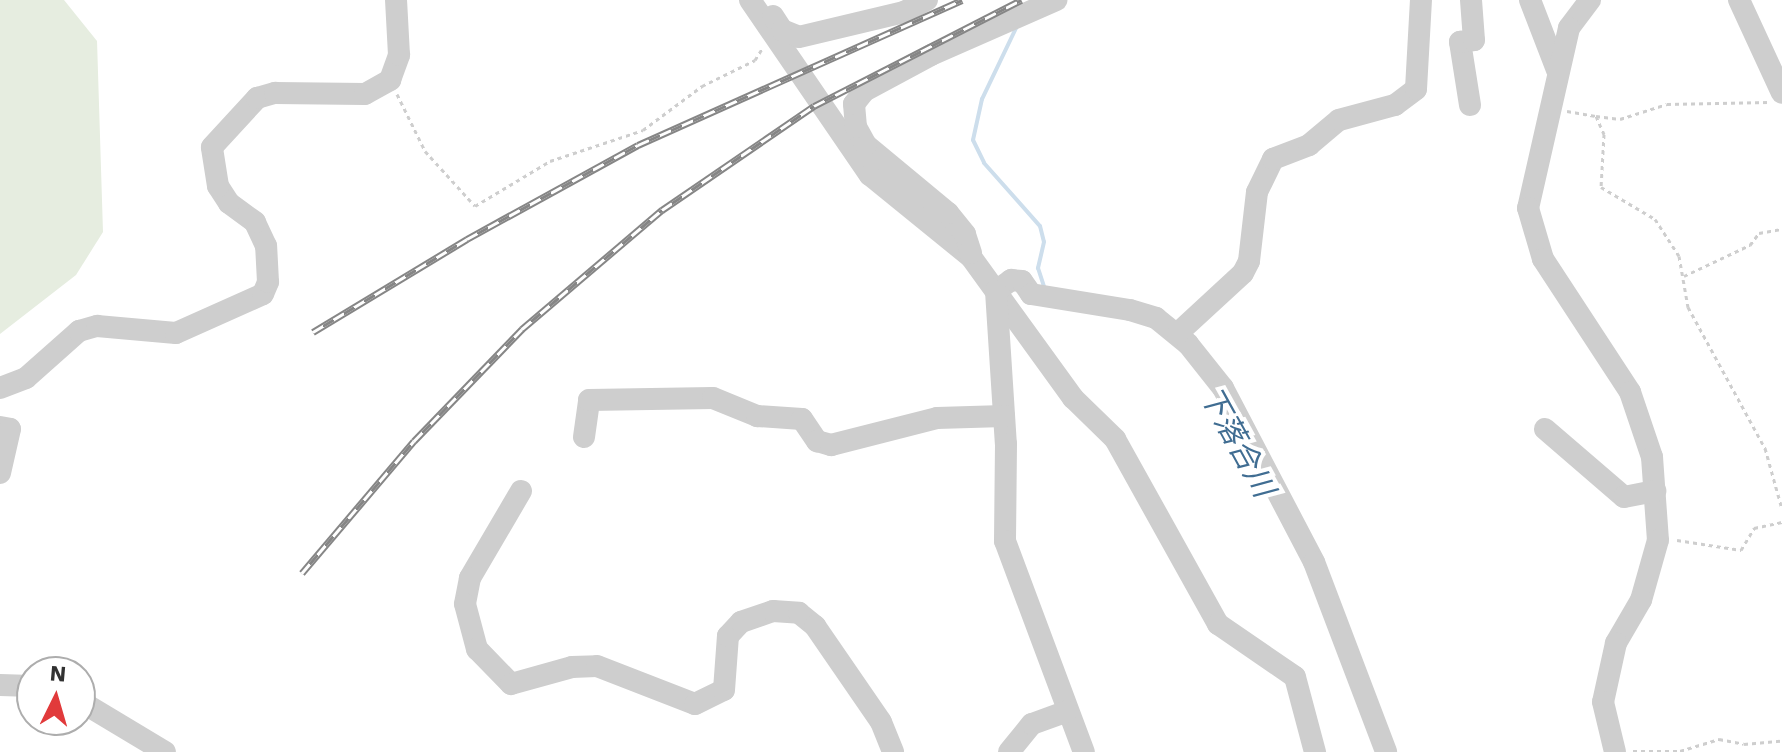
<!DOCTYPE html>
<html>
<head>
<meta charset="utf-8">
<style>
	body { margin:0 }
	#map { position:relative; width:1782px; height:752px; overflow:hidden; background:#fff; font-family:"Work Sans","Noto Sans JP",sans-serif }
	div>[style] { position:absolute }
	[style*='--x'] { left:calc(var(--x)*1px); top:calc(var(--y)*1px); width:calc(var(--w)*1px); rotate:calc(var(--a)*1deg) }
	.green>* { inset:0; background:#e6ede0 }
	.stream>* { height:4px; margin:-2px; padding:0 2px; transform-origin:2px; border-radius:2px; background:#cddeec }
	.path>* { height:3px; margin-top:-1.5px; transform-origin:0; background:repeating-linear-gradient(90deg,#cecece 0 4px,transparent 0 8px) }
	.minor>* { height:22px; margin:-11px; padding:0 11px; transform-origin:11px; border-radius:11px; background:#cecece }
	.rail>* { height:7px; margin-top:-3.5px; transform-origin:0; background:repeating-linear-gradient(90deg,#fff 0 12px,#868686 0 24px); box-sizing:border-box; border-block:2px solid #868686 }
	span { translate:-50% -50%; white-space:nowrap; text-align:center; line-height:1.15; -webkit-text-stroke:8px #fff; paint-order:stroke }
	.water-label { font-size:30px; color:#406d92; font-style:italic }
	.north { position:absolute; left:16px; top:656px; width:80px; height:80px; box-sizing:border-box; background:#fff; border:2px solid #adadad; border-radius:50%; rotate:5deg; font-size:22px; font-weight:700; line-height:32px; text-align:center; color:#313131 }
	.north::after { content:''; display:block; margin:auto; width:28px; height:36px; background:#e13a3b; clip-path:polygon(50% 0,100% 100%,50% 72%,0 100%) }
</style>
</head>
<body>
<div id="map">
	<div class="green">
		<div style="clip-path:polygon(0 0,64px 0,97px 41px,103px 232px,76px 275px,0 334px)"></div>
	</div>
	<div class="stream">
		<div style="--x:1017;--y:26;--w:81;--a:115.6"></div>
		<div style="--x:982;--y:99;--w:42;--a:102.4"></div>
		<div style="--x:973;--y:140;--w:25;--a:64"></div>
		<div style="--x:984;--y:163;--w:84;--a:48.4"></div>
		<div style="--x:1040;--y:226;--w:16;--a:76"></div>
		<div style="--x:1044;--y:242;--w:27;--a:103"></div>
		<div style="--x:1038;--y:268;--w:23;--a:72"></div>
	</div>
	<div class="path">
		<div style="--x:397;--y:94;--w:64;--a:63.8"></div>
		<div style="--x:425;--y:151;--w:74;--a:47.7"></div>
		<div style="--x:475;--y:206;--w:87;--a:-31"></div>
		<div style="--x:550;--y:161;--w:98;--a:-18.4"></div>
		<div style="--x:643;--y:130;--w:74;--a:-36.7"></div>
		<div style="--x:702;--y:86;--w:59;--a:-26.1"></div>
		<div style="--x:755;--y:60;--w:13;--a:-58"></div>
		<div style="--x:1567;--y:111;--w:29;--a:10"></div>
		<div style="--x:1596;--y:116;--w:20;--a:66"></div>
		<div style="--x:1604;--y:134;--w:53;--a:93.2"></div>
		<div style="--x:1601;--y:187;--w:63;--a:30.7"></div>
		<div style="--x:1655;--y:219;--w:44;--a:57"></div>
		<div style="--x:1679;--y:256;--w:52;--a:80"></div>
		<div style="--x:1688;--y:307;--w:161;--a:61.4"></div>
		<div style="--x:1765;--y:448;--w:63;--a:74.4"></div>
		<div style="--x:1596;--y:116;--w:24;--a:7"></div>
		<div style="--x:1620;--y:119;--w:49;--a:-17.7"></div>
		<div style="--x:1667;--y:104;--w:102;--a:-1.1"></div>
		<div style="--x:1684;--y:276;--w:73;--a:-25.2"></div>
		<div style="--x:1750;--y:245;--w:15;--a:-53"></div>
		<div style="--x:1759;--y:233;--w:23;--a:-10"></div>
		<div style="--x:1677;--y:540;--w:65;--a:8.9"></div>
		<div style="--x:1741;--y:550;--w:26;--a:-59"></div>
		<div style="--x:1754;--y:528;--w:29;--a:-12"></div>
		<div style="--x:1633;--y:751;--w:47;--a:0"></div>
		<div style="--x:1680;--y:751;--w:41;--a:-17.1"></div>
		<div style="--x:1719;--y:739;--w:25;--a:11"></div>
		<div style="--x:1744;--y:744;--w:38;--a:-5"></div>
	</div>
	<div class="minor">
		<div style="--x:750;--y:0;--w:212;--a:55.6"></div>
		<div style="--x:870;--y:175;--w:130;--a:39.1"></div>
		<div style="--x:971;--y:257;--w:174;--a:54.1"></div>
		<div style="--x:1073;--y:398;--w:59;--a:44.3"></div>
		<div style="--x:1115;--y:439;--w:212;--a:60.9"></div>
		<div style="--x:1218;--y:624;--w:93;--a:34.5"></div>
		<div style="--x:1295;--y:677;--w:78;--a:75.1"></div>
		<div style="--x:1530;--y:0;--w:75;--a:68.9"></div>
		<div style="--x:1590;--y:0;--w:35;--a:127"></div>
		<div style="--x:1569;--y:28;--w:185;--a:102.8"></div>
		<div style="--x:1528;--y:208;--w:53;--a:73.6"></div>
		<div style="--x:1543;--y:259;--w:159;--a:56.8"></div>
		<div style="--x:1630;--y:392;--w:69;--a:71.3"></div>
		<div style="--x:1652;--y:457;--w:83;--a:85.9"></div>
		<div style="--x:1658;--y:540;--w:62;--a:105.8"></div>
		<div style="--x:1641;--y:600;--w:50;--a:120.2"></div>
		<div style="--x:1616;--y:643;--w:60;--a:102.4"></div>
		<div style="--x:1603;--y:702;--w:51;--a:76.5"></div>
		<div style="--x:1739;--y:0;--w:102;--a:65.2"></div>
		<div style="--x:773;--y:16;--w:17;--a:57"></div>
		<div style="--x:782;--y:30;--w:18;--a:22"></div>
		<div style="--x:799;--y:37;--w:108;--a:-13.4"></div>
		<div style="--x:904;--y:12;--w:26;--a:-28"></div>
		<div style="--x:1470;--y:105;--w:64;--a:-99"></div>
		<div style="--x:1460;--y:42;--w:14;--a:-8"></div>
		<div style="--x:1474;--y:40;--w:40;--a:-94.3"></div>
		<div style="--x:971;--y:253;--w:20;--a:-108"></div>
		<div style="--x:965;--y:234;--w:27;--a:-129"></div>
		<div style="--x:948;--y:213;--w:107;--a:-140.3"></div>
		<div style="--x:866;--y:145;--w:21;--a:-119"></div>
		<div style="--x:856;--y:127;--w:23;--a:-95"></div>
		<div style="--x:854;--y:104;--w:16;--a:-52"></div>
		<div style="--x:864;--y:91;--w:76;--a:-28.2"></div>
		<div style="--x:931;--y:55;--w:137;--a:-23.7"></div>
		<div style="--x:996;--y:291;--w:19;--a:-36"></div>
		<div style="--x:1011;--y:280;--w:11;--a:5"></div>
		<div style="--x:1022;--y:281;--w:16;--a:55"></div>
		<div style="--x:1031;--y:294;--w:100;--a:9.2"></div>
		<div style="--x:1130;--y:310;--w:27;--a:17"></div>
		<div style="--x:1156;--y:318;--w:41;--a:39.1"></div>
		<div style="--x:1188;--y:344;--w:56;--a:51.5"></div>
		<div style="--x:1223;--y:388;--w:196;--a:62.4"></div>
		<div style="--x:1314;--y:562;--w:203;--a:69.2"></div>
		<div style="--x:996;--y:291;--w:153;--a:86.3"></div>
		<div style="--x:1006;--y:444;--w:97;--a:90.6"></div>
		<div style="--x:1005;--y:541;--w:225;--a:69.5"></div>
		<div style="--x:1178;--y:333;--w:88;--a:-42.7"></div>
		<div style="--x:1243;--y:273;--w:13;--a:-63"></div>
		<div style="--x:1249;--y:261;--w:69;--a:-83.4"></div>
		<div style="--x:1257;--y:192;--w:37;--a:-64"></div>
		<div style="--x:1273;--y:159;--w:39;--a:-21"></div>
		<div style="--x:1309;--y:145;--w:39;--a:-40"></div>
		<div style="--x:1339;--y:120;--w:58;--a:-15"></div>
		<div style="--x:1395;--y:105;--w:26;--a:-37"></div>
		<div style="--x:1416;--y:89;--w:89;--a:-86.8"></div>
		<div style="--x:0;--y:388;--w:28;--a:-21"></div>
		<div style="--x:26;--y:378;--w:71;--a:-41.6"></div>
		<div style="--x:79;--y:331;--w:19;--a:-16"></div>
		<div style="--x:97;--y:326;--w:79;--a:5.1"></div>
		<div style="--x:176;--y:333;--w:95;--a:-24.1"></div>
		<div style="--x:263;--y:294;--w:13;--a:-67"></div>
		<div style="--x:268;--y:282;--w:36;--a:-93"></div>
		<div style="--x:266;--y:246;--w:26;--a:-115"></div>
		<div style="--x:255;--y:222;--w:32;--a:-144"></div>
		<div style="--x:229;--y:203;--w:20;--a:-123"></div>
		<div style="--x:218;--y:186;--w:39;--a:-99"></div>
		<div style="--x:212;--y:147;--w:67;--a:-47.4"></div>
		<div style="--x:257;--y:98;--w:19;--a:-16"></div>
		<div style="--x:275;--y:93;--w:90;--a:0.6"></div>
		<div style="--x:365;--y:94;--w:29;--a:-29"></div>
		<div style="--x:390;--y:80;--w:27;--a:-70"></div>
		<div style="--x:399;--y:55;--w:55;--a:-93.1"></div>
		<div style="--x:0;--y:427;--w:10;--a:11"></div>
		<div style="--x:10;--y:429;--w:45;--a:102.8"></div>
		<div style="--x:1545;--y:429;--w:104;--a:40.7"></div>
		<div style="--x:1624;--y:497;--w:32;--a:-11"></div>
		<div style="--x:584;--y:437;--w:37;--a:-82"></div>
		<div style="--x:589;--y:400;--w:124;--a:-0.9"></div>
		<div style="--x:713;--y:398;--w:48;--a:22.2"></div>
		<div style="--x:757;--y:416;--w:45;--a:3.8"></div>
		<div style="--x:802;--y:419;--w:27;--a:56"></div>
		<div style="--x:817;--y:441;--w:15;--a:16"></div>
		<div style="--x:831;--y:445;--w:109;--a:-14.3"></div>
		<div style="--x:937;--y:418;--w:67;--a:-1.7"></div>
		<div style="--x:521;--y:491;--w:101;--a:120.4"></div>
		<div style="--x:470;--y:578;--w:26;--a:101"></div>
		<div style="--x:465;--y:604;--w:47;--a:75.1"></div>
		<div style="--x:477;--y:649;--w:49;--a:45.8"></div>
		<div style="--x:511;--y:684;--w:63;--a:-15.6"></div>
		<div style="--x:572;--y:667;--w:25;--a:-2"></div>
		<div style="--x:597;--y:666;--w:105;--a:21.2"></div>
		<div style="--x:695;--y:704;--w:32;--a:-26"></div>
		<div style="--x:724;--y:690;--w:54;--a:-85.8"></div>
		<div style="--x:728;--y:636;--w:19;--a:-47"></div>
		<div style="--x:741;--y:622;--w:34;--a:-19"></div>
		<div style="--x:773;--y:611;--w:26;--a:4"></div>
		<div style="--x:799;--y:613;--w:21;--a:39"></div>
		<div style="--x:815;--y:626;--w:116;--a:55.5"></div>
		<div style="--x:881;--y:722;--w:32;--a:68"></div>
		<div style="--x:0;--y:685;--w:32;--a:2"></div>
		<div style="--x:80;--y:701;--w:99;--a:31"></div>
		<div style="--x:1009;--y:752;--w:36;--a:-51"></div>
		<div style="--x:1032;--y:724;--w:37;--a:-20"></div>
	</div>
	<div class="rail">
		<div style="--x:313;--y:332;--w:180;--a:-31.1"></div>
		<div style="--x:467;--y:239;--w:195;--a:-28.8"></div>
		<div style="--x:638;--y:145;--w:355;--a:-24.1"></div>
		<div style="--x:302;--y:573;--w:173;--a:-49.7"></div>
		<div style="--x:414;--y:441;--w:156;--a:-46"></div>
		<div style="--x:522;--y:329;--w:184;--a:-40.4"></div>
		<div style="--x:662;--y:210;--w:184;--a:-34.4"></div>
		<div style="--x:814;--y:106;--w:233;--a:-27.1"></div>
	</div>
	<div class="water-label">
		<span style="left:1237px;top:442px;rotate:61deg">下落合川</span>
	</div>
	<div class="north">N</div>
</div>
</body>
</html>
